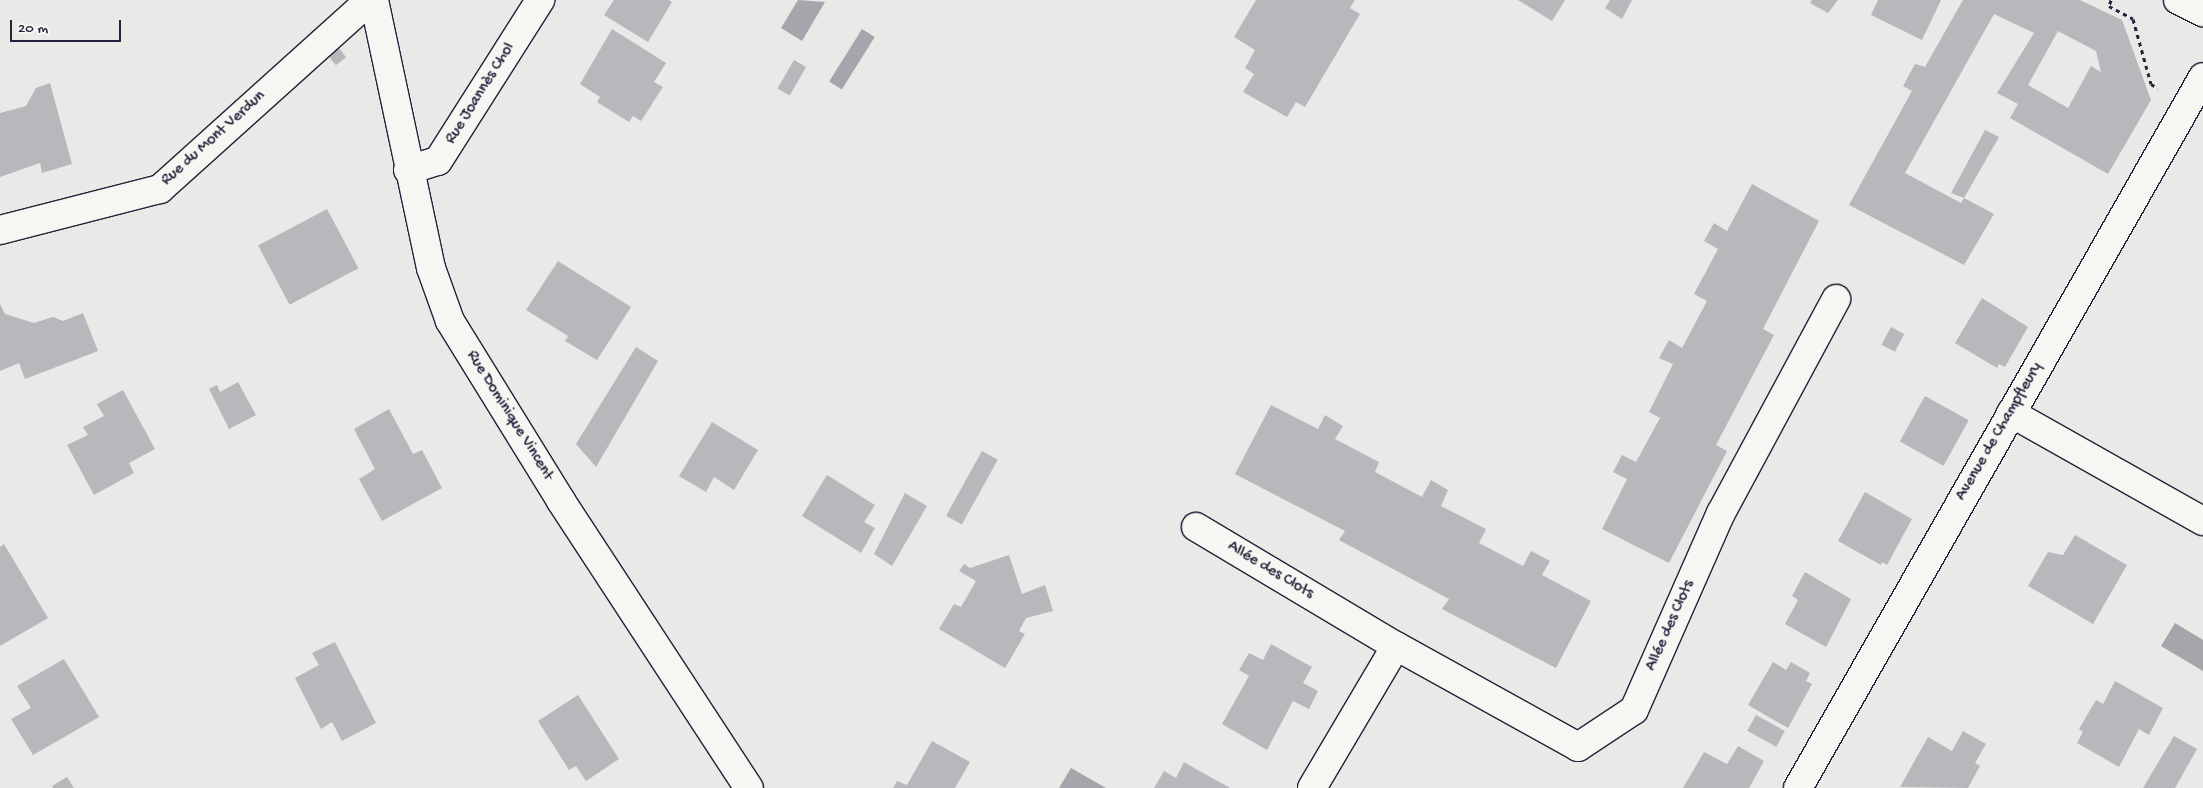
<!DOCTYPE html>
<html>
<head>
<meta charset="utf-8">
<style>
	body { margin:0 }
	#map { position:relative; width:2203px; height:788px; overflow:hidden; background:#e9e9e7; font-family:"Gochi Hand",sans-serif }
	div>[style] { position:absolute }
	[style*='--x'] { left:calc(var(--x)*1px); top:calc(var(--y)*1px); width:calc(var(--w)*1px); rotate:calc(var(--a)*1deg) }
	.water>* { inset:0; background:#a5a5ac; transform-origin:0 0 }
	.building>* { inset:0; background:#b8b8bc; transform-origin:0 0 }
	.path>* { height:3px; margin-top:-1.5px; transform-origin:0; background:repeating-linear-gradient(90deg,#22223b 0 4px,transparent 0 8px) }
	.roads { filter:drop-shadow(1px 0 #22223b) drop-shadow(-1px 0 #22223b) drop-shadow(0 1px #22223b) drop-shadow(0 -1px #22223b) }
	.minor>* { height:28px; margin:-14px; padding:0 14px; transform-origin:14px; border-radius:14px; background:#f6f6f2 }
	.major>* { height:28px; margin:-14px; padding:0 14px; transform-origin:14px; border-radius:14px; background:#f6f6f2 }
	span { translate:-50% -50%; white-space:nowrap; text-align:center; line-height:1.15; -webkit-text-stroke:4px #f6f6f2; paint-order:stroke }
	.street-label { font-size:16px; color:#22223b }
	.scale { position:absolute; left:10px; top:20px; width:111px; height:22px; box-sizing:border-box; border:2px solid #22223b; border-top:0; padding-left:6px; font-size:15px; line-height:18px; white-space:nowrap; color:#22223b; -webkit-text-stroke:4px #f6f6f2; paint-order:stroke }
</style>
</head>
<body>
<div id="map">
	<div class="water">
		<div style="clip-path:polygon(798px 0,825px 2px,802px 41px,781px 28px)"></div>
		<div style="left:862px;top:29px;width:15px;height:62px;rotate:32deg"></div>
		<div style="clip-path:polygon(2175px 623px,2203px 640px,2203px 671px,2161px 646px)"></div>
		<div style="clip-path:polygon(1071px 768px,1106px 788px,1059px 788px)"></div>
	</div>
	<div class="building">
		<div style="clip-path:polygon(614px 0,669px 0,672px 2px,648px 42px,604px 15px)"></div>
		<div style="clip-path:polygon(1256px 0,1355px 0,1350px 8px,1360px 14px,1305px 107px,1296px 102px,1287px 117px,1243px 92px,1254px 74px,1245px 68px,1255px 50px,1234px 37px)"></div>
		<div style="clip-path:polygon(1518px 0,1565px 0,1552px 21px)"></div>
		<div style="clip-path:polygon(1610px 0,1632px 0,1622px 19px,1605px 8px)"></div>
		<div style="clip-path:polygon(1812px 0,1838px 0,1828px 13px,1810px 3px)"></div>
		<div style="clip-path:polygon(1878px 0,1941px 0,1922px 40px,1871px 15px)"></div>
		<div style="clip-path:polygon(evenodd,1963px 0,2080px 0,2122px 20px,2151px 100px,2108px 174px,2010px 118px,2018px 104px,1997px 93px,2034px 33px,1994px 14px,1905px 173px,1961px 203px,1964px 198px,1994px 214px,1964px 265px,1849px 205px,1912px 91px,1903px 86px,1915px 64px,1925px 67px,1963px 0,2058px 31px,2096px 51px,2101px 72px,2091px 66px,2068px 108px,2028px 85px,2058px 31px)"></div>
		<div style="clip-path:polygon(612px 29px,666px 63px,654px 82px,663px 87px,641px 121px,633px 116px,629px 122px,597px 102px,600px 97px,580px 84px)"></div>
		<div style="left:335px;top:43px;width:18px;height:13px;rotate:52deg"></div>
		<div style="left:794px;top:60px;width:14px;height:33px;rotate:30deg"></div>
		<div style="clip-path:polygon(50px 83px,72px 164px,42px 173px,40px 163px,0 177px,0 113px,26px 106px,36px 88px)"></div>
		<div style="clip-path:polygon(1985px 130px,1999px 137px,1964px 198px,1951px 193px)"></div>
		<div style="clip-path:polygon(1752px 184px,1819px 221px,1763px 329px,1774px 335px,1716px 445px,1727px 451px,1669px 563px,1602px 529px,1627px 479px,1613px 472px,1622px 455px,1636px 462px,1660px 418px,1649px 412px,1673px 364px,1659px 358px,1669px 340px,1682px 348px,1707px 301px,1694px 294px,1718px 249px,1704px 241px,1714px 223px,1727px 231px)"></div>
		<div style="left:327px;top:209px;width:67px;height:78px;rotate:62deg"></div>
		<div style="clip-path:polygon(558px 261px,631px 307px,597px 360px,565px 341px,568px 336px,526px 310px)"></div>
		<div style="clip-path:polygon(1982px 298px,2028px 327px,2005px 367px,1999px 364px,1997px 368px,1955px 343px)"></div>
		<div style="clip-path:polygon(0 304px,5px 314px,34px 323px,53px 317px,63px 321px,83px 313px,98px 351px,25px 379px,19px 363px,0 371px)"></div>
		<div style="left:1891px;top:327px;width:15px;height:20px;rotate:28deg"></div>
		<div style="clip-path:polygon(636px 347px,658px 361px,596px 467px,576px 444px)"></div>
		<div style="clip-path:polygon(238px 382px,256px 415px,229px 429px,209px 389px,217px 385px,220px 392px)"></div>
		<div style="clip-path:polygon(123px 390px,155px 449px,129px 463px,134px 473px,94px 495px,67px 445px,88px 435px,83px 427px,104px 416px,97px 404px)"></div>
		<div style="left:1925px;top:396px;width:50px;height:52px;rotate:29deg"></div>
		<div style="clip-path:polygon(1271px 405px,1318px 429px,1325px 415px,1343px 426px,1335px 439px,1379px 462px,1375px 472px,1422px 497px,1431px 480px,1448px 490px,1441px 506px,1486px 529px,1479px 543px,1523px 566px,1531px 551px,1550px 561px,1542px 575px,1591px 601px,1556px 668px,1442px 609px,1449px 599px,1339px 540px,1345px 531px,1235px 474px)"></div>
		<div style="clip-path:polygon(389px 409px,413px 454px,422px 450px,442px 488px,382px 521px,359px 479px,375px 469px,354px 429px)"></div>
		<div style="clip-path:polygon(712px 422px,758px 450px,734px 490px,714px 477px,706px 492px,679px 476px)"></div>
		<div style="left:982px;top:451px;width:18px;height:74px;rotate:29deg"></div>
		<div style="clip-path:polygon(827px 475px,875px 505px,864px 522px,875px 528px,861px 553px,802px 516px)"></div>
		<div style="clip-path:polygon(1865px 492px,1912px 519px,1887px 565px,1882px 562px,1881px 565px,1838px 541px)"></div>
		<div style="clip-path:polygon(905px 493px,927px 506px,892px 566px,874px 554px)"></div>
		<div style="clip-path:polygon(2075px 535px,2127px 565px,2093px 624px,2028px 586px,2048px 552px,2063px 555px)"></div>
		<div style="clip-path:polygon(4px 544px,48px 618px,0 646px,0 547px)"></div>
		<div style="clip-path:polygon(1009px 555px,1022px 594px,1045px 585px,1053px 611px,1026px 618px,1019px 631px,1025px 634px,1005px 668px,939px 629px,954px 604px,961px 607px,976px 581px,959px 571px,964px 564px,970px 568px)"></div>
		<div style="clip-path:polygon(1805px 572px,1851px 599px,1826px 647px,1785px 624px,1798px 600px,1792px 596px)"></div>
		<div style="clip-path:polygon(335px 642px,376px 723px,342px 741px,332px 722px,321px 729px,295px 678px,319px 665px,312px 653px)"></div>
		<div style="clip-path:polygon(1271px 644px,1312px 667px,1303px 683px,1318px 691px,1309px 709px,1293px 701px,1267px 750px,1222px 724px,1249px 676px,1239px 670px,1249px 653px,1263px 660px)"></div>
		<div style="clip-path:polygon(64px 659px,99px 717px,33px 755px,11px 719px,31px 708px,17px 686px)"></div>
		<div style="clip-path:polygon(1773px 662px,1786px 670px,1791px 662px,1810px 673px,1806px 681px,1812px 684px,1788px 728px,1748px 705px)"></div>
		<div style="clip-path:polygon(2115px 681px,2163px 708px,2149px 735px,2139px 729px,2119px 767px,2077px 743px,2083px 732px,2079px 729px,2096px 700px,2103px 704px)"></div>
		<div style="clip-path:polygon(578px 695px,619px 759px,586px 781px,576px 766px,569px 770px,538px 721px)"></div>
		<div style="left:1756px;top:715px;width:33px;height:18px;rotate:29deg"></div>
		<div style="clip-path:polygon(1963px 731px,1986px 744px,1975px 763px,1980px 766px,1968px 788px,1900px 787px,1928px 737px,1952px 751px)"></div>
		<div style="clip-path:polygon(2174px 736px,2197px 749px,2175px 788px,2143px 788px)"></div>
		<div style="clip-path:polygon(932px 741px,970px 762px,955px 788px,893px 788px,897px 781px,907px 785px)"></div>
		<div style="clip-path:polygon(1738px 746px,1764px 761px,1749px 788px,1683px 788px,1704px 752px,1727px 764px)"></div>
		<div style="clip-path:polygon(1184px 762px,1196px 769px,1230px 788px,1154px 788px,1164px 771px,1176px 778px)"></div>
		<div style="clip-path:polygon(67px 777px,74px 788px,53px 788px,52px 786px)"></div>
	</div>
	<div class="path">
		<div style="--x:2111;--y:0;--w:6;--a:108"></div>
		<div style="--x:2109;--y:6;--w:27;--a:28"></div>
		<div style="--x:2133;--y:19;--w:67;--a:74.5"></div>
		<div style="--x:2151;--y:84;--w:8;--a:30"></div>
	</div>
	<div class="roads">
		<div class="minor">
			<div style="--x:374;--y:0;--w:274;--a:78"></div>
			<div style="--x:431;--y:268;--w:56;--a:70.3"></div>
			<div style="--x:450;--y:321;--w:211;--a:58.3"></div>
			<div style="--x:561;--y:501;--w:343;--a:56.8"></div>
			<div style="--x:408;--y:170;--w:31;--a:-17"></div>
			<div style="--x:438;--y:161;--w:191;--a:-57.6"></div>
			<div style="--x:0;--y:230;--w:165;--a:-14.4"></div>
			<div style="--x:160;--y:189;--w:283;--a:-42"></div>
			<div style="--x:2011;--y:413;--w:220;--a:29.4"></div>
			<div style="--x:1196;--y:527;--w:233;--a:30.8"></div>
			<div style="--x:1396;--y:646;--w:208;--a:29"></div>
			<div style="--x:1578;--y:747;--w:67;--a:-33.5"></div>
			<div style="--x:1634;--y:710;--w:215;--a:-66.2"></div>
			<div style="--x:1721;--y:513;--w:243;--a:-61.7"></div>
			<div style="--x:1312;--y:788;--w:165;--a:-59.4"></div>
			<div style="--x:1798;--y:788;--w:818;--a:-60.33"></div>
		</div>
		<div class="major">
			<div style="--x:2178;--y:0;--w:28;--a:26"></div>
		</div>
	</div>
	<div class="street-label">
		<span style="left:481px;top:94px;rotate:-58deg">Rue Joannès Chol</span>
		<span style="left:214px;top:139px;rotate:-42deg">Rue du Mont Verdun</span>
		<span style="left:509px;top:416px;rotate:58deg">Rue Dominique Vincent</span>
		<span style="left:2000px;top:432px;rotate:-60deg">Avenue de Champfleury</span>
		<span style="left:1270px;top:571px;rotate:31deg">Allée des Clots</span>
		<span style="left:1671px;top:626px;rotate:-66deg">Allée des Clots</span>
	</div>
	<div class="scale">20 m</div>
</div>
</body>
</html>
